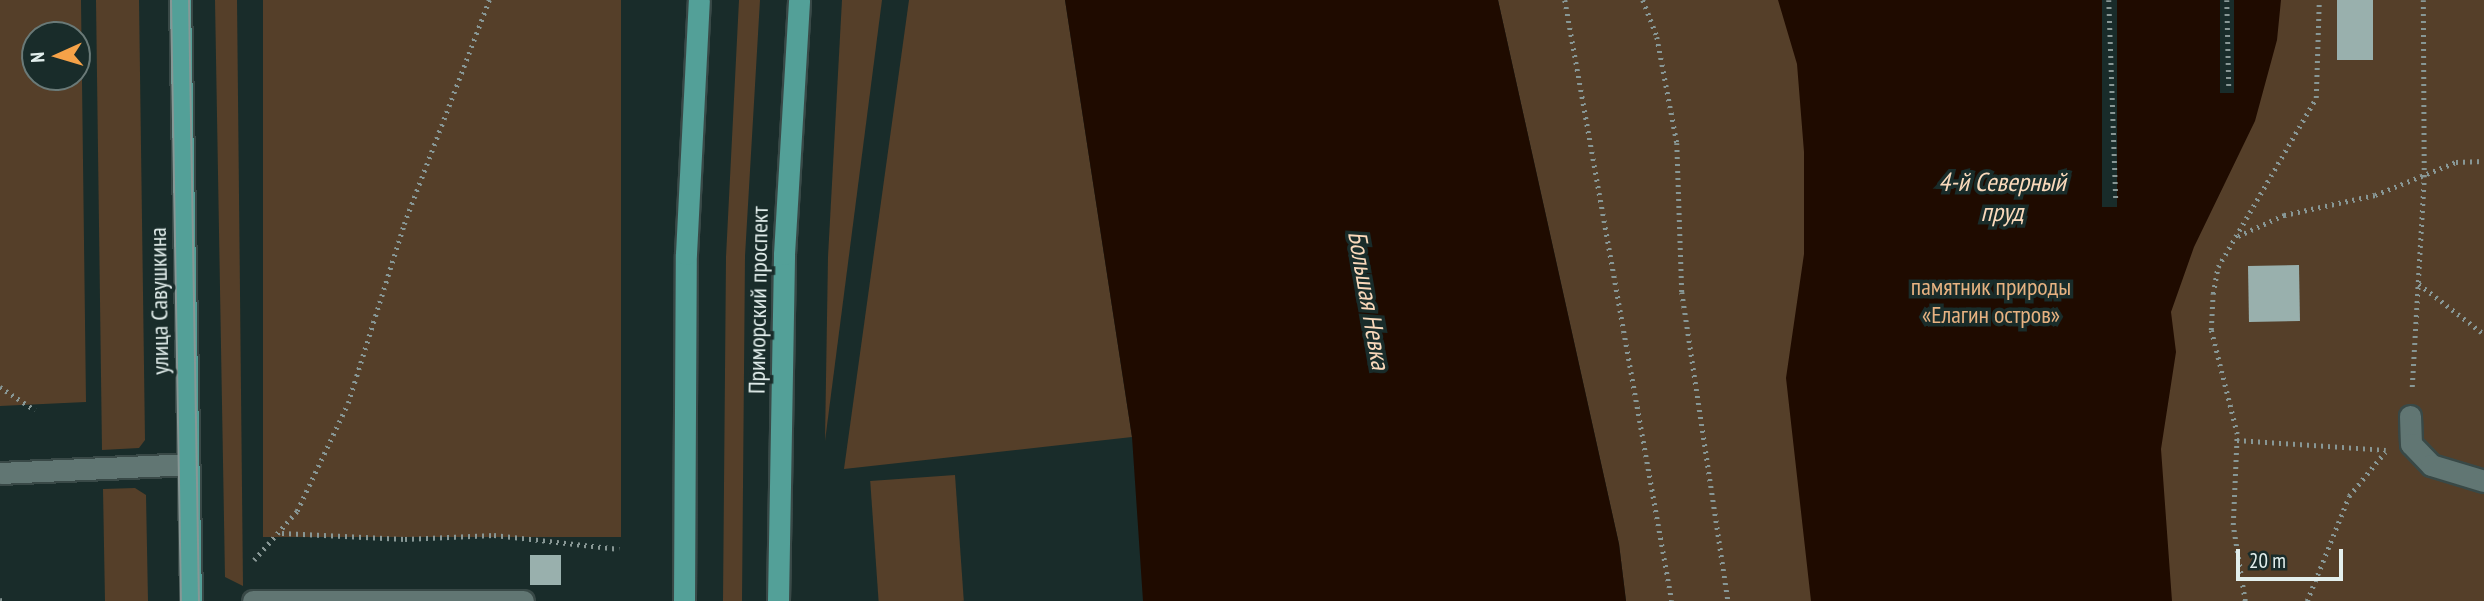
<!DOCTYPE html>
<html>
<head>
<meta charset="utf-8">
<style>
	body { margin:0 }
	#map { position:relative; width:2484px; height:601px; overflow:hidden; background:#192c2a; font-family:"PT Sans Narrow",sans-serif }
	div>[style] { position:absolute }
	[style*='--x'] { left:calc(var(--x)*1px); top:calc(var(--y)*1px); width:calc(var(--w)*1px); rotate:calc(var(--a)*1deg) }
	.green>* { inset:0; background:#553f29; transform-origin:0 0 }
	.water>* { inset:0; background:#1f0b00 }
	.pier>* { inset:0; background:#192c2a; transform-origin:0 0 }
	.building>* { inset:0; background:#99b0ad; transform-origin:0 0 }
	.path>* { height:4.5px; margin-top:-2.25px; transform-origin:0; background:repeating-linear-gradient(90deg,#889795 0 2px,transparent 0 7px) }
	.roads { filter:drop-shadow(2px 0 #394947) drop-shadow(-2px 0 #394947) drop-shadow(0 2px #394947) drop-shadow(0 -2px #394947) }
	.minor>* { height:21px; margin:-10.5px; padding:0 10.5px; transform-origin:10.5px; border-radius:10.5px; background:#617673 }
	.major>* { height:21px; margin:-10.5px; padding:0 10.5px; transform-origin:10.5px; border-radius:10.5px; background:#53a098 }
	.tram>* { height:2px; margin:-1px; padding:0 1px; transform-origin:1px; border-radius:1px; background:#879795 }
	span { translate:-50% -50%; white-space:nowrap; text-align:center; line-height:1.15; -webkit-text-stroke:7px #192c2a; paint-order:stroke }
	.park-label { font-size:24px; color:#e7b281 }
	.street-label { font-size:24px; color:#e3efed }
	.water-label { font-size:26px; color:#fad9bb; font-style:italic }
	.north { position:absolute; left:21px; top:21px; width:70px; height:70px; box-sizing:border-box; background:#192c2a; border:2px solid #6a7a78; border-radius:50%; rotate:266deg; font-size:19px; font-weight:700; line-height:28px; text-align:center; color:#e3efed }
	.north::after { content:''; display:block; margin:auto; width:24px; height:32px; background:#f6a248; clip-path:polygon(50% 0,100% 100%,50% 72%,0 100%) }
	.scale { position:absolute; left:2236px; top:549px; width:107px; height:32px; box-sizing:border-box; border:4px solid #e3efed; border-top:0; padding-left:9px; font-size:21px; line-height:24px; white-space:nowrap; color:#e3efed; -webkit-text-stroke:5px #192c2a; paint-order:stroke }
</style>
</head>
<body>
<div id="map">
	<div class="green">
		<div style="clip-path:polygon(evenodd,0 0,81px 0,86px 402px,0 406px,0 0,35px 35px,77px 35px,77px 77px,35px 77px,35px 35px)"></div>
		<div style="clip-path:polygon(96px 0,139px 0,145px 440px,139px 448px,102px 450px)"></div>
		<div style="clip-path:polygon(215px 0,237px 0,243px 586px,225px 577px)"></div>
		<div style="left:263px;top:0;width:358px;height:537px"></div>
		<div style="clip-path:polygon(739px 0,760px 0,745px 256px,742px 601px,723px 601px,726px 257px)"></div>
		<div style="clip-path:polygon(842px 0,882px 0,825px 441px,828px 257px)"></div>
		<div style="clip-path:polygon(909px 0,1065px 0,1132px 437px,844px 469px)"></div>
		<div style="clip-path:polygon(1498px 0,2484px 0,2484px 601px,1626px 601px,1619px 544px)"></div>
		<div style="left:955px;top:475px;width:126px;height:85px;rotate:86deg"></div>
		<div style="clip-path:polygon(135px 488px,146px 495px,148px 601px,105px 601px,103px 489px)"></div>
	</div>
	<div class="water">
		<div style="clip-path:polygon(1065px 0,1498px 0,1619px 544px,1626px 601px,1143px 601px,1132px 437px)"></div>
		<div style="clip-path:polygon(1778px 0,2281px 0,2277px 40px,2255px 121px,2194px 247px,2171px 312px,2176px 352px,2161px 449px,2172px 601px,1811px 601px,1786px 378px,1804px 254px,1804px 152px,1797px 64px)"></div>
	</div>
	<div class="pier">
		<div style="left:2102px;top:0;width:15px;height:207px"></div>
		<div style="left:2220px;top:0;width:14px;height:93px"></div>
	</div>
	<div class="building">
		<div style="left:2337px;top:0;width:36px;height:60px"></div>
		<div style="left:2299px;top:265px;width:56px;height:51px;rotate:89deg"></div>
		<div style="left:561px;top:555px;width:30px;height:31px;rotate:90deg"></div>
	</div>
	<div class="path">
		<div style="--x:1565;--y:0;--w:610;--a:79.91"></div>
		<div style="--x:1643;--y:0;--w:40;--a:69"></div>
		<div style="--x:1657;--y:37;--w:108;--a:79.3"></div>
		<div style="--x:1677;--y:143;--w:149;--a:88.1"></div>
		<div style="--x:1682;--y:292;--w:312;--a:81.5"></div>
		<div style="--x:2109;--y:0;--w:199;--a:88"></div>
		<div style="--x:2227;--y:0;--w:87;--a:88.7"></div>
		<div style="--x:2238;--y:236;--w:51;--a:-24.5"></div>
		<div style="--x:2284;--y:215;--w:93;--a:-12.4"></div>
		<div style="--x:2375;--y:195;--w:87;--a:-22.2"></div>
		<div style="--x:2456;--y:162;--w:28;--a:-2"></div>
		<div style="--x:2419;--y:284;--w:82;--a:37.6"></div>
		<div style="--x:0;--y:387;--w:42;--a:33.3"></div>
		<div style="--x:2412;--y:387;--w:210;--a:-86.7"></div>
		<div style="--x:2424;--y:177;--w:177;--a:-90.3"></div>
		<div style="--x:2237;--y:440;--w:149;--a:3.8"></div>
		<div style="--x:282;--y:533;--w:123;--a:2.8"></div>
		<div style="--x:405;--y:539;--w:89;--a:-2.6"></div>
		<div style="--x:494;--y:535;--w:126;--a:6.4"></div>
		<div style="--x:254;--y:560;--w:65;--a:-48.7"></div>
		<div style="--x:297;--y:511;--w:119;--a:-64.7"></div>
		<div style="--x:348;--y:403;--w:188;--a:-72.6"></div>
		<div style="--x:404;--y:224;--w:240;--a:-69.2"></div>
		<div style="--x:0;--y:600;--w:5;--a:11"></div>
		<div style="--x:2245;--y:601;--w:77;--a:-99"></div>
		<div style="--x:2233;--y:525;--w:91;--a:-87.5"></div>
		<div style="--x:2237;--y:434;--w:107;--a:-104"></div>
		<div style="--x:2211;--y:330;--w:36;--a:-87"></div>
		<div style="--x:2213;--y:294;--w:27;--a:-80"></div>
		<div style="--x:2218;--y:267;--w:195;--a:-59.9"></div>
		<div style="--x:2316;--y:98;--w:98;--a:-88.2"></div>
		<div style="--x:2307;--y:601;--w:113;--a:-68.2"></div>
		<div style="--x:2349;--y:496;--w:57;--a:-50.7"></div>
	</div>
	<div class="roads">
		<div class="minor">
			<div style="--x:2410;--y:416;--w:28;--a:88"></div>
			<div style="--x:2411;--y:444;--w:29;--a:46"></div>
			<div style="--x:2431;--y:465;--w:55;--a:16.8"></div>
			<div style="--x:0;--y:473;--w:188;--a:-2.7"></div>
			<div style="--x:253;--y:601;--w:270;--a:0"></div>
		</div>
		<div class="major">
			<div style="--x:180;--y:0;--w:601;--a:88.95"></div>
			<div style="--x:684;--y:601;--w:347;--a:-89.7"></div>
			<div style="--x:686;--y:254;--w:254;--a:-87.1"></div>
			<div style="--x:778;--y:601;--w:347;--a:-89"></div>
			<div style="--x:784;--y:254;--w:254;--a:-86.6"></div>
		</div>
	</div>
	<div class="tram">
		<div style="--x:171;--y:0;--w:601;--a:89.05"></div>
		<div style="--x:189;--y:0;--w:601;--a:89.05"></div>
	</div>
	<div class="park-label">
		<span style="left:1991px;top:301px">памятник природы<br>«Елагин остров»</span>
	</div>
	<div class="street-label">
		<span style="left:758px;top:300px;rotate:-89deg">Приморский проспект</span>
		<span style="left:159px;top:301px;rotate:-91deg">улица Савушкина</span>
	</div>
	<div class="water-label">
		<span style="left:2002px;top:197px">4-й Северный<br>пруд</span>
		<span style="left:1369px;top:300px;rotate:80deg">Большая Невка</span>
	</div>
	<div class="north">N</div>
	<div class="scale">20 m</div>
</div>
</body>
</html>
